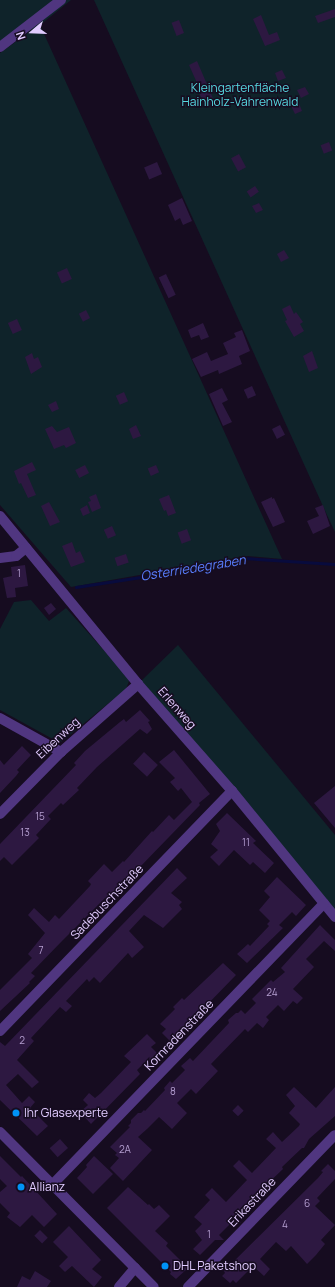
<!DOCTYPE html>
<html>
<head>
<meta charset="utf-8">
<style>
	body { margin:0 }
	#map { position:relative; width:335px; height:1287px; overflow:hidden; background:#160c20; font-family:Manrope,sans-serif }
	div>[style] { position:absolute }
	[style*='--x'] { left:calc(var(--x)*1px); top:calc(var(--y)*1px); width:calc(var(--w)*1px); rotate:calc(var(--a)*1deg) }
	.green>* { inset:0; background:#0f232a }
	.stream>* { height:3px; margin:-1.5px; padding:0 1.5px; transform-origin:1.5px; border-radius:1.5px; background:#080b3d }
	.building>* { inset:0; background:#2d1841; transform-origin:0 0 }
	.minor>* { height:10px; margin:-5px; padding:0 5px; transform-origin:5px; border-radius:5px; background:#503680 }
	.dots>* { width:11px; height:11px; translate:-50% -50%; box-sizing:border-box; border:2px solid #160c20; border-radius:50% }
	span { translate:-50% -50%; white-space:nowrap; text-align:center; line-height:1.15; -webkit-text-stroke:3px #160c20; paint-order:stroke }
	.number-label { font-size:10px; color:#b49ed0 }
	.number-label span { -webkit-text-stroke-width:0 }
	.park-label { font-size:12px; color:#56d8e0 }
	.street-label { font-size:12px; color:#e1cbff }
	.poi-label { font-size:12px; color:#e1cbff }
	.left { translate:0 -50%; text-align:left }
	.water-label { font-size:13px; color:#597fff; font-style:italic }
	.north { position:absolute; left:12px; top:12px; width:40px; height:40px; -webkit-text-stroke:3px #160c20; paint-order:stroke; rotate:251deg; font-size:11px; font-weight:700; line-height:16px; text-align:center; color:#e1cbff }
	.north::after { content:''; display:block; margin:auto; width:14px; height:18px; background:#e1cbff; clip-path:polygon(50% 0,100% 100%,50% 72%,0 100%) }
</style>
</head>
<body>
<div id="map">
	<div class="green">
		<div style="clip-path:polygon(0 0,71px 0,40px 25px,282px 559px,248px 556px,71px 587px,0 505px,0 53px,35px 28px,0 48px)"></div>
		<div style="clip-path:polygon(94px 0,335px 0,335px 532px,327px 515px)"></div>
		<div style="clip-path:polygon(31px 600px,49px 621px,66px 608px,127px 676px,129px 681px,126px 689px,60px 743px,0 710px,0 629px,14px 602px)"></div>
		<div style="clip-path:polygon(178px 645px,335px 835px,335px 920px,138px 684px)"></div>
	</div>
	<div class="stream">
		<div style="--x:76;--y:587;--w:92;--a:-8.7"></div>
		<div style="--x:167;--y:573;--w:77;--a:-11.2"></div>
		<div style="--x:243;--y:558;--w:92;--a:3.7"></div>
	</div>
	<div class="building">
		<div style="clip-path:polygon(335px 9px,335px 17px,318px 23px,315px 16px)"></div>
		<div style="clip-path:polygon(261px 15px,269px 35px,277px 32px,280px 40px,265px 46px,253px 19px)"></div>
		<div style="left:179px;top:20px;width:14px;height:8px;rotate:69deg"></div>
		<div style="clip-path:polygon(197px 61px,215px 103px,207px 106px,205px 102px,204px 103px,199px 93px,201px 92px,189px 65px)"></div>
		<div style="clip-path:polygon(282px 70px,286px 78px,278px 81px,275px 73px)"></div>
		<div style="clip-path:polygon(305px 87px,309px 94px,301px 98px,297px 90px)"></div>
		<div style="clip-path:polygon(298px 101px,302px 111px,295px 114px,290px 104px)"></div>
		<div style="left:329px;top:142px;width:9px;height:9px;rotate:69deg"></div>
		<div style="left:239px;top:154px;width:15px;height:9px;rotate:62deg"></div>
		<div style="left:157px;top:162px;width:13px;height:14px;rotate:67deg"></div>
		<div style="left:255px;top:186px;width:7px;height:10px;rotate:56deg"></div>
		<div style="clip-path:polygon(182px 198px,192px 221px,183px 225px,180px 218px,175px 221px,168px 205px)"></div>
		<div style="clip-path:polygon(259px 203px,263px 210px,256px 213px,252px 206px)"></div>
		<div style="clip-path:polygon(284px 250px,289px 258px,281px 262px,277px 254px)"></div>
		<div style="left:67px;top:268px;width:12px;height:11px;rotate:66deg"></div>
		<div style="left:166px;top:274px;width:23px;height:8px;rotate:65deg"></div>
		<div style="clip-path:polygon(290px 305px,294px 314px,296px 312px,303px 322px,300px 324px,304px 331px,294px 337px,285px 321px,287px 320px,282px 309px)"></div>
		<div style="left:86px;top:310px;width:9px;height:8px;rotate:63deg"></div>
		<div style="left:17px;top:319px;width:12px;height:10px;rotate:66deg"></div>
		<div style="clip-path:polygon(203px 323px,209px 337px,201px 340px,199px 335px,191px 338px,188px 330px)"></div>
		<div style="clip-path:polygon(242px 330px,250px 351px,239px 356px,242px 364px,219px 374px,218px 370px,201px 377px,192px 359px,207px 352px,211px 361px,228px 354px,223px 343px,236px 337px,234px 333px)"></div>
		<div style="clip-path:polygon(312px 351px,318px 368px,309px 372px,303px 356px)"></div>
		<div style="clip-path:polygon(32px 353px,34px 359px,38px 357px,42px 367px,31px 374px,25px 357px)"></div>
		<div style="left:252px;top:386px;width:10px;height:9px;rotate:66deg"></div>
		<div style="clip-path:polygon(222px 388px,228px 400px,222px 403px,232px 422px,223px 426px,209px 394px)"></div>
		<div style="left:124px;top:392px;width:10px;height:9px;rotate:66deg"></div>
		<div style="clip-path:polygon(56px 401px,59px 409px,52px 412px,48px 405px)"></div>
		<div style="clip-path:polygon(136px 425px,141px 436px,133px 439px,129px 429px)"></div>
		<div style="left:280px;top:425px;width:11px;height:9px;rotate:63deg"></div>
		<div style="clip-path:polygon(52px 426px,57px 432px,69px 427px,76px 443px,66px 448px,64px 445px,54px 449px,45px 429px)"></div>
		<div style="clip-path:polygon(32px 462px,36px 470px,27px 474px,36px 495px,28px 498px,21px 483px,19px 484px,14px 471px)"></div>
		<div style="left:85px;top:465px;width:9px;height:11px;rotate:63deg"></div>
		<div style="left:156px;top:465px;width:8px;height:9px;rotate:67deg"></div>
		<div style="clip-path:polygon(96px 494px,101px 508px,92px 512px,88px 502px,91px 501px,89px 497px)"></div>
		<div style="clip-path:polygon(169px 495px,176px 513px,168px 516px,166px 510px,164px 511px,159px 499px)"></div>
		<div style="clip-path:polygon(272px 497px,272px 499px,274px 498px,285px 522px,273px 527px,261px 502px)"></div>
		<div style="clip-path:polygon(49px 502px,60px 522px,50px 526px,41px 506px)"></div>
		<div style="clip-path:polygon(87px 505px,90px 513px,83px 516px,80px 509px)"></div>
		<div style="clip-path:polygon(323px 505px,330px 526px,313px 534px,307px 521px,319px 516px,315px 508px)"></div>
		<div style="left:112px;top:526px;width:10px;height:9px;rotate:66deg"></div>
		<div style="left:187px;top:529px;width:12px;height:10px;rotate:70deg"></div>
		<div style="clip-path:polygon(72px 542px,76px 553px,80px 551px,85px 562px,71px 567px,62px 546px)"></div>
		<div style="left:126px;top:554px;width:9px;height:12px;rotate:72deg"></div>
		<div style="clip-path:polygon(25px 565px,28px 586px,15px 588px,16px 597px,7px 598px,3px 578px,12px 576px,11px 567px)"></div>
		<div style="clip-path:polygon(51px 603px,56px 609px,49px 615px,44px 608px)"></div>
		<div style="clip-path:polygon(140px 710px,150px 721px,148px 722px,152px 729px,147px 734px,140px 729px,97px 767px,77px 788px,79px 790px,63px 805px,61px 803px,48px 816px,51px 819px,36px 835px,39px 838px,12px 865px,4px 857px,0 861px,0 844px,76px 765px,74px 763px,85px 751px,120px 722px,124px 719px,126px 722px)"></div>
		<div style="clip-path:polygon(22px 746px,31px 755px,17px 770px,19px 772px,16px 776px,0 793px,0 760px,4px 765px)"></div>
		<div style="clip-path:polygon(174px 750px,210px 794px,199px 803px,200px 805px,108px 900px,105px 898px,63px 940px,31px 973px,35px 976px,29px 982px,30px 983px,0 1011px,0 990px,32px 958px,28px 954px,45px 933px,28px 915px,34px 908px,49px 922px,55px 915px,59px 919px,90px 886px,91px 884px,88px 881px,104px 864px,112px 872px,123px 861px,124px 862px,152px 831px,153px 832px,169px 815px,174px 820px,192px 802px,181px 788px,178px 791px,170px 782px,175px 778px,159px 762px)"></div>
		<div style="left:144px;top:752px;width:19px;height:16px;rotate:43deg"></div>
		<div style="clip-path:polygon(335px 786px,335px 828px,314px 803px)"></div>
		<div style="clip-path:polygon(227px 813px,256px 841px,253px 843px,274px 863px,265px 873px,253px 862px,250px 865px,234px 850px,219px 866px,210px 857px,218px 850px,211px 844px,220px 831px,216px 824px)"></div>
		<div style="clip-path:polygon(177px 868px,187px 878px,171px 893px,182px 902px,179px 905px,182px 909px,163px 928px,144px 915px,129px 931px,144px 947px,132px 958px,128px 953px,100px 983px,94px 977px,89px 982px,87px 979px,66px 1001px,72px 1006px,66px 1012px,60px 1007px,31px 1038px,34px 1041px,17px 1060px,39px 1082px,32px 1088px,18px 1074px,6px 1085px,22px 1103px,29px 1096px,35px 1102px,30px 1108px,48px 1126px,37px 1136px,0 1100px,0 1042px,5px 1046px)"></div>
		<div style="clip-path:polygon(277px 877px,306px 905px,296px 916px,292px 912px,279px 925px,283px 928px,247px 963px,237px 954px,248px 944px,250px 946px,269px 926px,267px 924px,270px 921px,259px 910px,270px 897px,264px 891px)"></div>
		<div style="clip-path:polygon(320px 925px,335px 940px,335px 951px,324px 941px,306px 959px,314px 967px,293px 989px,303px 998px,297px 1004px,293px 1001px,284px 1011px,278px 1005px,266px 1017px,269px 1020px,263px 1028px,257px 1023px,248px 1032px,245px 1029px,211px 1064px,218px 1071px,196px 1094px,191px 1089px,177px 1103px,187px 1113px,172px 1129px,159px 1117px,147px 1129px,138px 1137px,152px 1150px,123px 1181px,110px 1168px,119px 1158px,115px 1155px,117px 1153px,110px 1147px,130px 1127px,128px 1126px,131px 1123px,131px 1120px,138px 1113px,141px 1113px,144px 1110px,145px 1111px,165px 1090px,164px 1088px,170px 1081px,172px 1083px,185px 1070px,181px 1066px,190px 1058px,193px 1061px,229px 1023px,228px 1020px,236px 1013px,238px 1013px,241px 1010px,245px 1014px,256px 1003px,252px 999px,271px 980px,273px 982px,285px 972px,281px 968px)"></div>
		<div style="clip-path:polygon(223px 963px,236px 975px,171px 1042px,162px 1033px,166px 1029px,160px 1024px,175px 1009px,173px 1007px,182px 998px,184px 1000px)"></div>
		<div style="clip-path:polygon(147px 1034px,156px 1043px,151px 1047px,159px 1055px,151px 1063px,148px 1059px,137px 1070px,140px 1074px,91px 1124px,80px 1112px,88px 1105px,83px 1100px,89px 1093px,95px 1098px,101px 1093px,131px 1062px,124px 1056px)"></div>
		<div style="clip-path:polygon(294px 1087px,316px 1108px,335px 1087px,335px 1116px,309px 1139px,304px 1148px,302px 1148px,282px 1167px,283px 1169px,261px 1190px,257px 1198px,236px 1218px,241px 1223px,232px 1222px,219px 1235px,224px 1240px,215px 1240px,200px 1255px,193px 1249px,202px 1240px,195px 1231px,202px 1224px,194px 1217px,210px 1200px,205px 1195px,212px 1188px,226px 1202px,247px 1180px,233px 1166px,239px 1160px,252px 1173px,276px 1148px,266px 1139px,273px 1132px,282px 1142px,299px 1126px,300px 1124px,289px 1113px,295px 1106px,286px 1095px)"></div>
		<div style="left:238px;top:1105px;width:8px;height:8px;rotate:45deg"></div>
		<div style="left:60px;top:1139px;width:12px;height:14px;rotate:48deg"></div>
		<div style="clip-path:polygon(0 1156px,21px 1177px,22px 1176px,57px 1214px,44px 1227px,32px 1215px,20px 1227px,7px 1217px,10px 1213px,0 1203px,0 1192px,7px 1186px,0 1179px)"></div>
		<div style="clip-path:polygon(94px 1156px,113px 1174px,93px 1194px,77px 1178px,87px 1167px,86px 1165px)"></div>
		<div style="clip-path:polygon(328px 1164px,335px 1171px,335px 1179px,317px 1198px,320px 1201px,315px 1206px,335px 1225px,321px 1240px,325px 1244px,316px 1255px,307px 1264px,291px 1246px,286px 1251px,276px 1242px,260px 1259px,270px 1269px,264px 1276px,253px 1266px,236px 1283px,233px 1280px,230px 1283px,222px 1276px,225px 1273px,224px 1271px,318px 1178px,323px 1172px,321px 1171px)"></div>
		<div style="clip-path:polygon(128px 1187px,148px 1205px,149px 1204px,154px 1209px,159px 1205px,170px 1216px,155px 1231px,168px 1243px,166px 1246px,188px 1268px,176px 1279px,170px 1274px,171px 1272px,107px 1208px)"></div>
		<div style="clip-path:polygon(69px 1226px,101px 1260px,92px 1269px,102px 1277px,94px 1287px,72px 1266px,65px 1272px,59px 1266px,68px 1257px,53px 1242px)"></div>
		<div style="left:40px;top:1230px;width:11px;height:8px;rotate:45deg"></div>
		<div style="clip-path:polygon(35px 1271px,51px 1281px,47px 1287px,17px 1287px,22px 1276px,30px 1280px)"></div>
	</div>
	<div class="minor">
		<div style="--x:0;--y:47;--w:77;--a:-37.6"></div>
		<div style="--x:0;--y:516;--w:217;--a:50.6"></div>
		<div style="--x:138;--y:684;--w:142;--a:48.7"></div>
		<div style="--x:232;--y:791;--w:163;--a:50.7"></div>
		<div style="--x:0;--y:558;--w:16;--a:-7"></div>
		<div style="--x:16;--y:556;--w:13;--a:-39"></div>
		<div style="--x:0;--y:718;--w:70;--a:29.1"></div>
		<div style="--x:0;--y:814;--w:87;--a:-45.5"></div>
		<div style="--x:61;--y:752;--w:103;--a:-41.4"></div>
		<div style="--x:0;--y:1031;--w:334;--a:-46"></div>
		<div style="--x:0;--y:1132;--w:218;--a:45.2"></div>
		<div style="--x:53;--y:1184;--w:390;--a:-46"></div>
		<div style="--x:119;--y:1287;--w:25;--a:-50"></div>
		<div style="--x:188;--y:1287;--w:211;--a:-46"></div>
	</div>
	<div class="dots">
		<div style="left:16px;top:1113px;background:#0092f6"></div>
		<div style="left:21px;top:1187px;background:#0092f6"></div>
		<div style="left:165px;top:1266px;background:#0092f6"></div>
	</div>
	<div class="number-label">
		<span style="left:19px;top:574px">1</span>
		<span style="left:40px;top:817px">15</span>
		<span style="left:25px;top:833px">13</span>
		<span style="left:246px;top:843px">11</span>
		<span style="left:41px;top:951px">7</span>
		<span style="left:272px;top:993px">24</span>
		<span style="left:22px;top:1041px">2</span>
		<span style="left:173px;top:1092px">8</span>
		<span style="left:125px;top:1150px">2A</span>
		<span style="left:307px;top:1204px">6</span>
		<span style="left:285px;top:1225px">4</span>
		<span style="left:209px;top:1235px">1</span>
	</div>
	<div class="park-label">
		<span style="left:240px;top:95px">Kleingartenfläche<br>Hainholz-Vahrenwald</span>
	</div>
	<div class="street-label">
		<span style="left:177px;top:708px;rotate:49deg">Erlenweg</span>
		<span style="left:58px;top:738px;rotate:-43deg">Eibenweg</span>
		<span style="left:107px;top:902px;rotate:-46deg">Sadebuschstraße</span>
		<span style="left:179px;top:1035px;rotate:-46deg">Kornradenstraße</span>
		<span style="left:252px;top:1202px;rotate:-46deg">Erikastraße</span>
	</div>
	<div class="poi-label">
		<span class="left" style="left:24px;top:1113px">Ihr Glasexperte</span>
		<span class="left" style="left:29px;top:1187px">Allianz</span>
		<span class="left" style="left:173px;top:1266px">DHL Paketshop</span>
	</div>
	<div class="water-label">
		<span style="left:193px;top:568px;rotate:-9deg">Osterriedegraben</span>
	</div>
	<div class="north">N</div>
</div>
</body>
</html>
